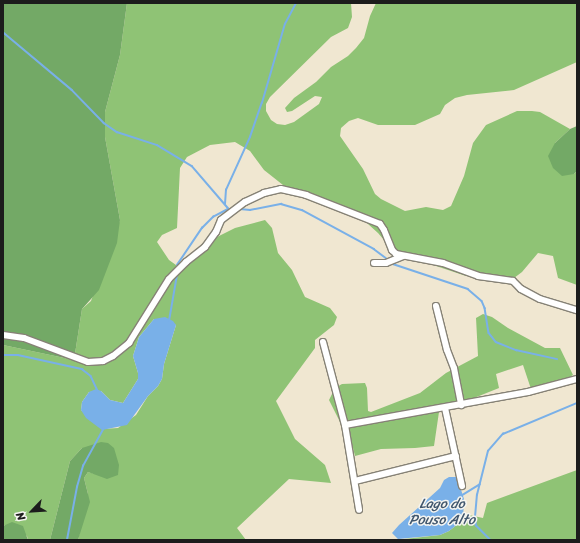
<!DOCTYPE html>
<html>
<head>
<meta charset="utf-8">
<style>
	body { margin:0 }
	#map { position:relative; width:580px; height:543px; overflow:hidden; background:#f0e7d1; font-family:Sriracha,sans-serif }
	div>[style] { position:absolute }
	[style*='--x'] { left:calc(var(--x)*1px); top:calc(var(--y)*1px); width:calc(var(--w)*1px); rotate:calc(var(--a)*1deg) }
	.green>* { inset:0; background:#8fc375 }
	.forest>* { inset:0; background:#73a966 }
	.water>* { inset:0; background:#79b0e8 }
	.stream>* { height:1.5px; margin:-0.75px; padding:0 0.75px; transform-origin:0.75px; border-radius:0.75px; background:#79b0e8 }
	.roads { filter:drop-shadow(1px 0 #868276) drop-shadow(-1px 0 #868276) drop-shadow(0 1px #868276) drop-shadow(0 -1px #868276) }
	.street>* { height:6px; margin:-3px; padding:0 3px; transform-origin:3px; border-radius:3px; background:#fff }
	span { translate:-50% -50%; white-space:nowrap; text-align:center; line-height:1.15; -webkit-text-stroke:3px #f6f6f2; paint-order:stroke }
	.water-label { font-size:14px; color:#41576e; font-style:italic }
	.frame { position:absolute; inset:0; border:4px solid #1c1c1c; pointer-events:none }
	.north { position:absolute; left:12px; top:491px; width:40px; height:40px; -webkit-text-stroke:3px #f6f6f2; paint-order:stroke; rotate:245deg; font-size:11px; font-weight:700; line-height:16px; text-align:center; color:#1c1c1c }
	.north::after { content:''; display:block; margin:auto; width:14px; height:18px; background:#1c1c1c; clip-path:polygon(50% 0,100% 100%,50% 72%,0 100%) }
</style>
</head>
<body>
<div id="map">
	<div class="green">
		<div style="clip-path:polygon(evenodd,127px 3px,351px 3px,352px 17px,348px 28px,331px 37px,270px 97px,266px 104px,266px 111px,271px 120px,277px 124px,285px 125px,294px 122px,319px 104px,322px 97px,315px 96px,292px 111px,287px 112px,285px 108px,294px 98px,316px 82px,331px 67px,348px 56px,356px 48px,364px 38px,370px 16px,376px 3px,577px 3px,577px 62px,514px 90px,467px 95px,455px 98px,445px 105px,440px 114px,415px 125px,378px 125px,358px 118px,349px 121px,341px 128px,340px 136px,363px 169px,375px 194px,381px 199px,405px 211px,426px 207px,443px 210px,451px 206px,464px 176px,473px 143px,486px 125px,517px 111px,532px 111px,540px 112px,570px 129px,555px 143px,574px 174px,577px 171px,577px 285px,558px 278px,553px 256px,538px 253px,522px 272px,514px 278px,466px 276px,403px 255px,396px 254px,378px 233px,358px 215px,335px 210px,283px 185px,264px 170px,250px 151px,235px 142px,210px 145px,187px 157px,180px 168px,177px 228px,162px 235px,157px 242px,169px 260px,176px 265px,181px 272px,217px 237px,235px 228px,265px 220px,272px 228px,278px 253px,292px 270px,305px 297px,330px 308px,337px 317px,334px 325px,315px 340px,315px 348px,276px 401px,295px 439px,325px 465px,331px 483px,289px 479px,237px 528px,246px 540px,78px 540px,88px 494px,84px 478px,88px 472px,95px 474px,82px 448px,70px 461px,50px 540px,28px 540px,27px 536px,5px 525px,3px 526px,3px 345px,74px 360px,82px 309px,91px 301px,120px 220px,105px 137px,105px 112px,120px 55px,127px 3px,154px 319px,176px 325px,164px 364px,162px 379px,158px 386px,148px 396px,136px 415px,118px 428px,102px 429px,81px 410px,82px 402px,89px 392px,101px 391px,110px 400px,123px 403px,138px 379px,138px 373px,133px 356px,139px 337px,154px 319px)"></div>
		<div style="clip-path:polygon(483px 314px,492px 317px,508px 328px,545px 348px,560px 348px,573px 375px,558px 384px,531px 389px,523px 365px,496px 374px,499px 388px,439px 412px,434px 446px,415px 448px,381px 449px,355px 456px,349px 432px,340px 422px,329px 400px,335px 388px,342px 384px,365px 383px,367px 388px,368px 411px,371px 412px,420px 393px,446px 373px,478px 356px,476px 318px)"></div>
		<div style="clip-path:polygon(577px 470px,577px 540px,396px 540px,440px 535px,449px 531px,463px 520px,464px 514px,483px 518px,487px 503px)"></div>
	</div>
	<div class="forest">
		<div style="clip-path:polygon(3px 3px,127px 3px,120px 55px,105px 112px,105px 137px,120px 220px,117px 243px,99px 290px,82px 309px,74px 360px,3px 345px)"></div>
		<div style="clip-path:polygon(577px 126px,577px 171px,574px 174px,562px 176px,553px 168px,548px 156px,555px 143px,570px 129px)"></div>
		<div style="clip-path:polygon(101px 442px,108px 443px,114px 448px,119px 465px,118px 475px,107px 479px,88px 472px,84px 478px,90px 502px,78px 540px,50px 540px,70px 461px,82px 448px)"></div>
		<div style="clip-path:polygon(12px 522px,23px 526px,28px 540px,3px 540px,3px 526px)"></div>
	</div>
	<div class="water">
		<div style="clip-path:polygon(165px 317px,173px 321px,176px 325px,164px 364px,162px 379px,158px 386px,148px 396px,127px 425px,102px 430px,86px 418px,81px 410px,82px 402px,89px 392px,96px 389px,101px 391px,110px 400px,123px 403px,138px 379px,138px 373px,133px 356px,139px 337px,154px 319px)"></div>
		<div style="clip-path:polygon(449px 477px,457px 477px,464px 499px,463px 520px,449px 531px,440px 535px,398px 539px,392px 533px,399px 525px,440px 488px,444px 480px)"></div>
	</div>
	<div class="stream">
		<div style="--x:3;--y:32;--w:90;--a:40"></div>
		<div style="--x:72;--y:90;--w:46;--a:45.9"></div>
		<div style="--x:104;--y:123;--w:16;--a:35"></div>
		<div style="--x:117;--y:132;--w:42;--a:18"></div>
		<div style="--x:157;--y:145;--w:41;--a:31"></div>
		<div style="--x:192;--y:166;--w:57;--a:49.3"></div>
		<div style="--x:225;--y:204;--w:14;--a:-86"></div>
		<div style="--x:226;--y:190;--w:58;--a:-65.6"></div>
		<div style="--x:250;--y:137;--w:36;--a:-71"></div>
		<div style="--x:262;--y:103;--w:82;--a:-73.8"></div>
		<div style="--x:285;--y:24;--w:24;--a:-62"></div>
		<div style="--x:240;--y:209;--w:10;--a:6"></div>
		<div style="--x:250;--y:210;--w:32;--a:-11"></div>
		<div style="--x:281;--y:204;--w:22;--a:16"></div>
		<div style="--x:302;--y:210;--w:82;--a:28.4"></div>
		<div style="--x:374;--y:249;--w:15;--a:37"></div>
		<div style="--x:390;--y:263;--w:82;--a:18.4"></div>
		<div style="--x:468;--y:289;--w:18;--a:41"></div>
		<div style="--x:482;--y:301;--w:8;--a:67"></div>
		<div style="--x:485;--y:308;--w:25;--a:81"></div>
		<div style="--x:489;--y:333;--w:11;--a:52"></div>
		<div style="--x:496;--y:342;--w:22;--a:22"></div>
		<div style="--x:516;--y:350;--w:42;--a:12.4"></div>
		<div style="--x:177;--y:265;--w:45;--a:-56"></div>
		<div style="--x:202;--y:228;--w:16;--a:-45"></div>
		<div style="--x:213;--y:217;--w:17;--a:-28"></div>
		<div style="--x:169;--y:321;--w:47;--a:-80.1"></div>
		<div style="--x:3;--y:355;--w:15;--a:0"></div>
		<div style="--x:18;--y:355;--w:66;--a:12.3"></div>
		<div style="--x:82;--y:369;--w:11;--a:38"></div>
		<div style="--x:91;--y:376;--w:17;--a:65"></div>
		<div style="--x:461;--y:496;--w:22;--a:-32"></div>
		<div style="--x:67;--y:540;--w:54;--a:-79.3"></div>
		<div style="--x:77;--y:487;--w:22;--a:-74"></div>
		<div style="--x:83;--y:466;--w:43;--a:-61.1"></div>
		<div style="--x:490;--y:540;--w:20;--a:-135"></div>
		<div style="--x:476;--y:526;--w:9;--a:-96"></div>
		<div style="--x:475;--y:517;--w:22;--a:-85"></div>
		<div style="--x:477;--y:495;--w:45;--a:-76"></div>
		<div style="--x:488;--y:451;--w:23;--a:-49"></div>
		<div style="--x:503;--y:434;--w:80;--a:-22.7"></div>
	</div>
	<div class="roads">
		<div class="street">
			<div style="--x:374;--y:263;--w:12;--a:0"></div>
			<div style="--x:386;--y:263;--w:18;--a:-22"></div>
			<div style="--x:436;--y:306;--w:45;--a:76"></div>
			<div style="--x:447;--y:350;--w:19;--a:69"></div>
			<div style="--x:454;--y:368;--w:38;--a:79"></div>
			<div style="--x:3;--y:335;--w:21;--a:8"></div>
			<div style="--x:24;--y:338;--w:68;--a:20.6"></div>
			<div style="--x:88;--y:362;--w:15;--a:-4"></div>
			<div style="--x:103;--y:361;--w:11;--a:-27"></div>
			<div style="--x:113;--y:356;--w:21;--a:-39"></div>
			<div style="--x:129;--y:343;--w:75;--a:-58"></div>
			<div style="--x:169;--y:279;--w:24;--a:-45"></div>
			<div style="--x:186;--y:262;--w:24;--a:-38"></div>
			<div style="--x:205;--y:247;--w:19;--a:-54"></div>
			<div style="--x:216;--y:232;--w:13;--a:-67"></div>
			<div style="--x:221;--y:220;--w:30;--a:-37"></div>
			<div style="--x:245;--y:202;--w:21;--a:-25"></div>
			<div style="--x:264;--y:193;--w:17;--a:-13"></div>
			<div style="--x:281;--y:189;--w:26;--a:13"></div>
			<div style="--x:306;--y:195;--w:79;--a:21.4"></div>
			<div style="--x:380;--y:224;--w:7;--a:56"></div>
			<div style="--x:384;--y:230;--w:22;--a:68"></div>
			<div style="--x:392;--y:250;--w:6;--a:45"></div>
			<div style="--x:396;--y:254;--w:48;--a:10.8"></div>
			<div style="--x:443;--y:263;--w:37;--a:20"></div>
			<div style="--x:478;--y:276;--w:35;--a:8"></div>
			<div style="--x:513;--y:281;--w:11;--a:45"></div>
			<div style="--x:521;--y:289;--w:21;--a:28"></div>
			<div style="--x:540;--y:299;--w:39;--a:17"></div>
			<div style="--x:323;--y:342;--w:86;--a:75.2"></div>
			<div style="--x:345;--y:425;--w:86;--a:80.6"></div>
			<div style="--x:445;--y:408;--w:80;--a:77.7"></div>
			<div style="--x:345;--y:425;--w:186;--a:-10.2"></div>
			<div style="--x:528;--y:392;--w:51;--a:-14.9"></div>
			<div style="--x:355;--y:481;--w:104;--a:-13.9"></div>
		</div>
	</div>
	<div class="water-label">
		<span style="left:442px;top:512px">Lago do<br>Pouso Alto</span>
	</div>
	<div class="frame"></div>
	<div class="north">N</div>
</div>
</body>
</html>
